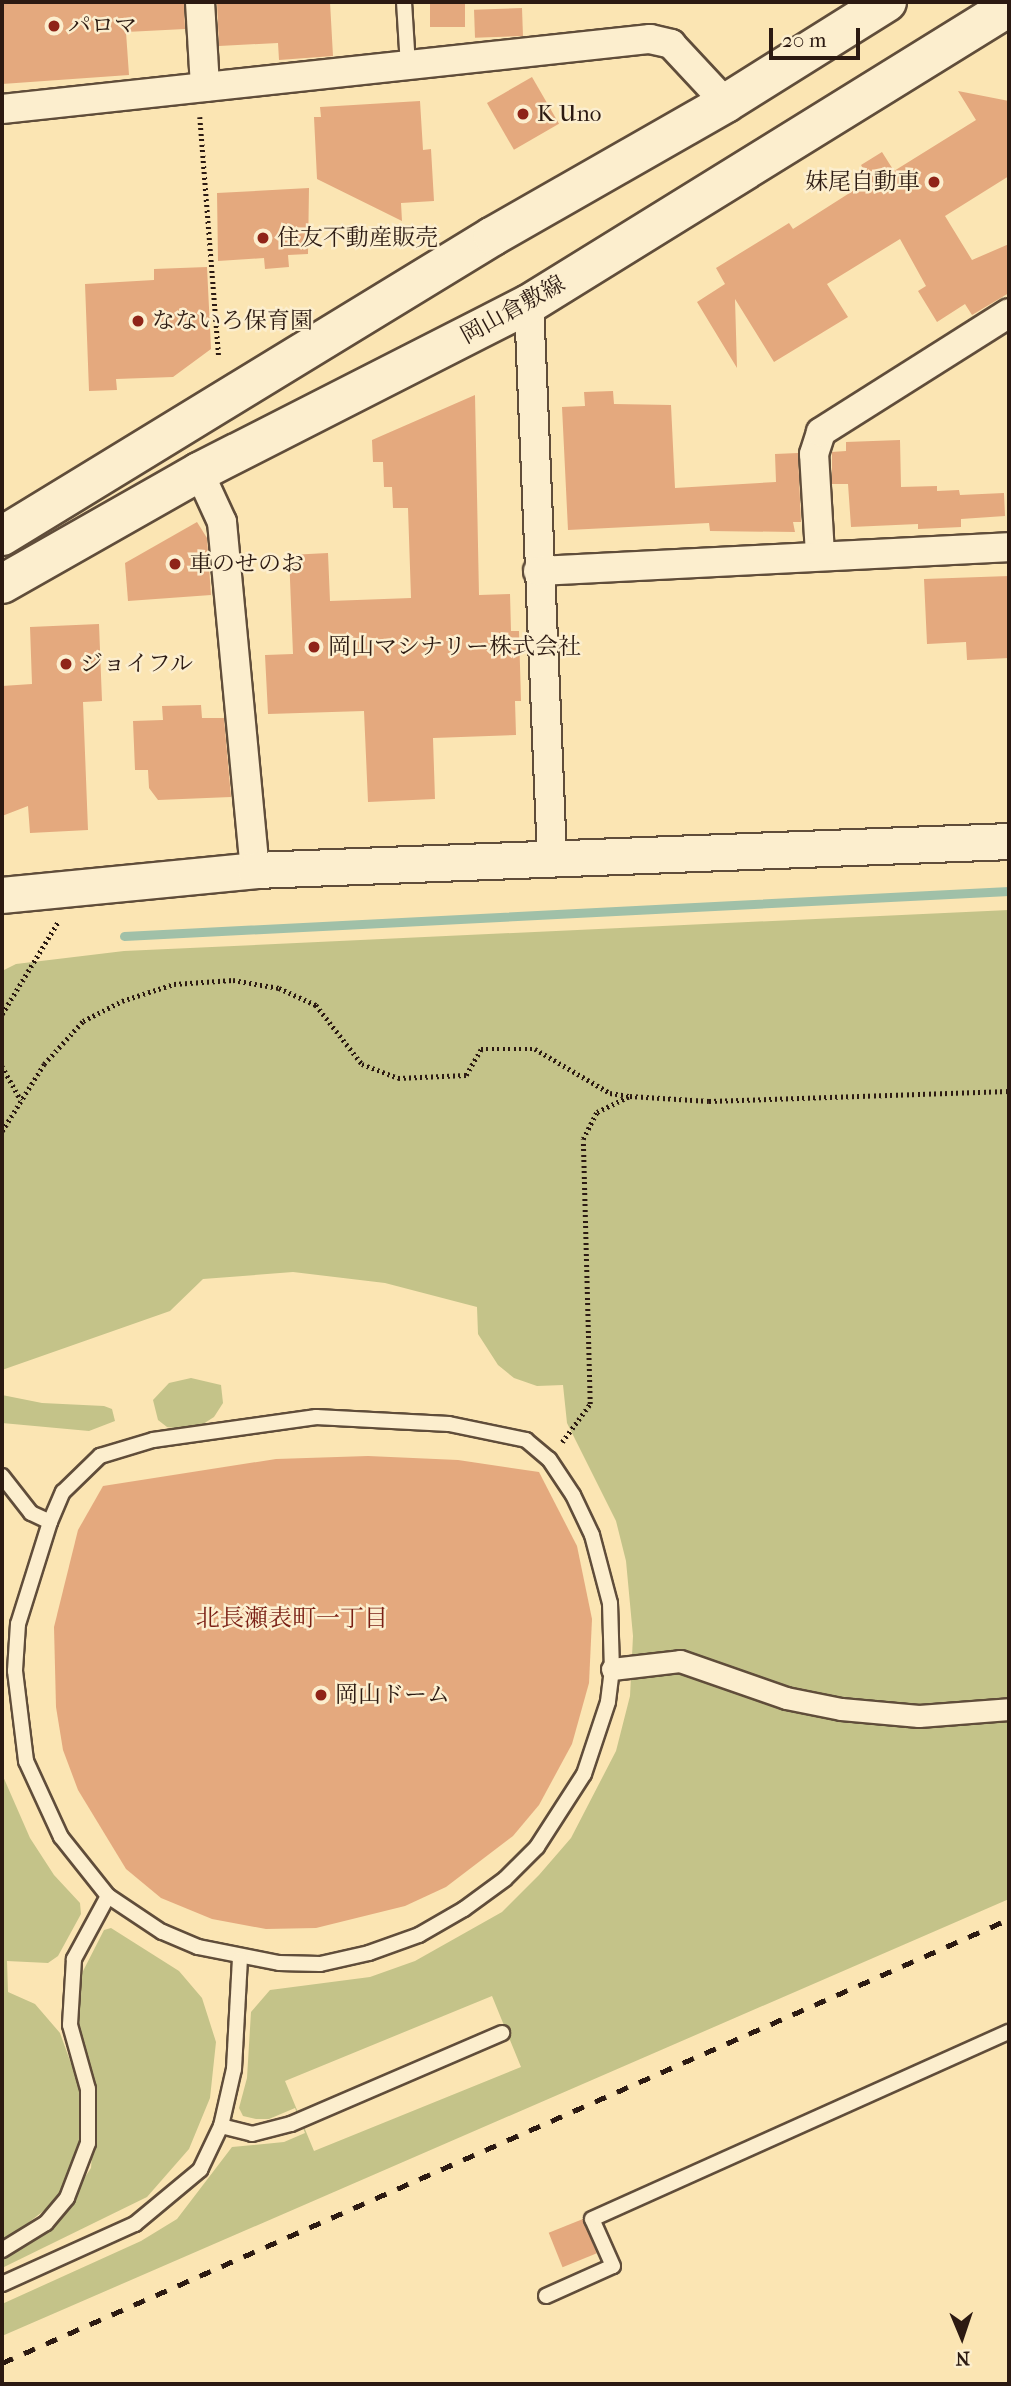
<!DOCTYPE html>
<html>
<head>
<meta charset="utf-8">
<style>
	body { margin:0 }
	#map { position:relative; width:1011px; height:2386px; overflow:hidden; background:#fbe5b3; font-family:"IM FELL French Canon","Noto Serif JP",serif }
	div>[style] { position:absolute }
	[style*='--x'] { left:calc(var(--x)*1px); top:calc(var(--y)*1px); width:calc(var(--w)*1px); rotate:calc(var(--a)*1deg) }
	.green>* { inset:0; background:#c4c389 }
	.stream>* { height:9px; margin:-4.5px; padding:0 4.5px; transform-origin:4.5px; border-radius:4.5px; background:#a0c0a8 }
	.building>* { inset:0; background:#e4a97e; transform-origin:0 0 }
	.path>* { height:4.5px; margin-top:-2.25px; transform-origin:0; background:repeating-linear-gradient(90deg,#2c1a12 0 2px,transparent 0 5.5px) }
	.roads { filter:drop-shadow(2px 0 #604d3a) drop-shadow(-2px 0 #604d3a) drop-shadow(0 2px #604d3a) drop-shadow(0 -2px #604d3a) }
	.service>* { height:14px; margin:-7px; padding:0 7px; transform-origin:7px; border-radius:7px; background:#fceece }
	.pedestrian>* { height:21px; margin:-10.5px; padding:0 10.5px; transform-origin:10.5px; border-radius:10.5px; background:#fceece }
	.minor>* { height:28px; margin:-14px; padding:0 14px; transform-origin:14px; border-radius:14px; background:#fceece }
	.tertiary>* { height:35px; margin:-17.5px; padding:0 17.5px; transform-origin:17.5px; border-radius:17.5px; background:#fceece }
	.secondary>* { height:38px; margin:-19px; padding:0 19px; transform-origin:19px; border-radius:19px; background:#fceece }
	.rail>* { height:5px; margin-top:-2.5px; transform-origin:0; background:repeating-linear-gradient(90deg,#2c1a12 0 12px,transparent 0 24px) }
	.dots>* { width:19px; height:19px; translate:-50% -50%; box-sizing:border-box; border:4px solid #fceece; border-radius:50% }
	span { translate:-50% -50%; white-space:nowrap; text-align:center; line-height:1.15; -webkit-text-stroke:5px #fceece; paint-order:stroke }
	.poi-label { font-size:23px; color:#2c1a12 }
	.left { translate:0 -50%; text-align:left }
	.right { translate:-100% -50%; text-align:right }
	.street-label { font-size:23px; color:#2c1a12 }
	.neighbourhood-label { font-size:24px; color:#7a1f14 }
	.frame { position:absolute; inset:0; border:4px solid #2c1a12; pointer-events:none }
	.north { position:absolute; left:927px; top:2302px; width:70px; height:70px; -webkit-text-stroke:5px #fceece; paint-order:stroke; rotate:178deg; font-size:19px; font-weight:700; line-height:28px; text-align:center; color:#2c1a12 }
	.north::after { content:''; display:block; margin:auto; width:24px; height:32px; background:#2c1a12; clip-path:polygon(50% 0,100% 100%,50% 72%,0 100%) }
	.scale { position:absolute; left:769px; top:28px; width:91px; height:32px; box-sizing:border-box; border:4px solid #2c1a12; border-top:0; padding-left:9px; font-size:21px; line-height:24px; white-space:nowrap; color:#2c1a12; -webkit-text-stroke:5px #fceece; paint-order:stroke }
</style>
</head>
<body>
<div id="map">
	<div class="green">
		<div style="clip-path:polygon(evenodd,1009px 910px,1009px 1899px,2px 2336px,2px 2304px,141px 2241px,177px 2219px,232px 2147px,284px 2142px,305px 2133px,295px 2108px,269px 2119px,256px 2119px,243px 2116px,239px 2108px,247px 2078px,251px 2012px,270px 1990px,370px 1977px,415px 1961px,502px 1912px,539px 1875px,571px 1838px,616px 1751px,630px 1696px,633px 1636px,626px 1561px,616px 1521px,567px 1423px,563px 1385px,537px 1386px,514px 1378px,498px 1365px,478px 1334px,477px 1307px,385px 1283px,293px 1272px,203px 1279px,170px 1311px,2px 1370px,2px 971px,16px 964px,124px 951px,1009px 910px,492px 1996px,521px 2067px,314px 2151px,285px 2081px,492px 1996px)"></div>
		<div style="clip-path:polygon(191px 1378px,221px 1385px,223px 1403px,214px 1417px,200px 1426px,189px 1430px,167px 1427px,158px 1420px,153px 1400px,169px 1383px)"></div>
		<div style="clip-path:polygon(2px 1395px,42px 1403px,104px 1406px,112px 1409px,115px 1421px,89px 1431px,2px 1423px)"></div>
		<div style="clip-path:polygon(2px 1774px,30px 1838px,54px 1875px,80px 1903px,81px 1914px,58px 1956px,48px 1963px,7px 1961px,8px 1992px,35px 2004px,60px 2033px,82px 2094px,81px 2136px,73px 2171px,59px 2199px,2px 2243px)"></div>
		<div style="clip-path:polygon(111px 1928px,179px 1971px,202px 1998px,216px 2042px,210px 2098px,189px 2149px,147px 2197px,2px 2268px,2px 2258px,30px 2244px,52px 2227px,91px 2168px,96px 2098px,79px 2024px,78px 1999px,81px 1975px,104px 1930px)"></div>
	</div>
	<div class="stream">
		<div style="--x:124;--y:936;--w:886;--a:-2.91"></div>
	</div>
	<div class="building">
		<div style="clip-path:polygon(2px 2px,184px 2px,185px 29px,126px 32px,129px 75px,2px 84px)"></div>
		<div style="clip-path:polygon(217px 2px,330px 2px,333px 56px,279px 60px,278px 43px,219px 46px)"></div>
		<div style="left:430px;top:2px;width:35px;height:25px"></div>
		<div style="left:522px;top:8px;width:28px;height:48px;rotate:88deg"></div>
		<div style="left:532px;top:77px;width:54px;height:52px;rotate:60deg"></div>
		<div style="clip-path:polygon(958px 91px,1009px 101px,1009px 176px,945px 216px,972px 260px,1009px 244px,1009px 293px,972px 315px,965px 304px,937px 322px,918px 291px,926px 286px,900px 239px,827px 284px,848px 317px,774px 362px,735px 299px,737px 368px,697px 302px,725px 284px,716px 268px,789px 223px,793px 229px,870px 180px,861px 165px,882px 152px,894px 171px,976px 120px)"></div>
		<div style="clip-path:polygon(420px 101px,423px 150px,431px 149px,434px 201px,401px 203px,402px 221px,317px 179px,314px 117px,321px 117px,320px 107px)"></div>
		<div style="clip-path:polygon(309px 188px,308px 254px,288px 255px,289px 267px,265px 269px,264px 258px,218px 261px,217px 193px)"></div>
		<div style="clip-path:polygon(207px 267px,211px 349px,173px 377px,116px 379px,117px 390px,89px 391px,85px 284px,154px 280px,154px 269px)"></div>
		<div style="clip-path:polygon(613px 391px,614px 404px,671px 405px,675px 488px,776px 482px,775px 454px,798px 453px,801px 522px,793px 522px,795px 532px,710px 531px,709px 523px,568px 530px,562px 407px,585px 406px,584px 392px)"></div>
		<div style="clip-path:polygon(475px 395px,479px 595px,510px 594px,511px 631px,519px 631px,521px 701px,515px 701px,516px 735px,433px 738px,435px 799px,368px 802px,364px 711px,268px 714px,265px 655px,293px 654px,289px 555px,328px 553px,330px 601px,411px 598px,408px 508px,393px 508px,392px 487px,384px 487px,383px 462px,373px 462px,372px 440px)"></div>
		<div style="clip-path:polygon(900px 440px,901px 487px,937px 486px,937px 491px,959px 490px,960px 495px,1004px 493px,1005px 516px,961px 519px,961px 527px,918px 529px,918px 524px,851px 527px,848px 484px,832px 484px,832px 452px,846px 451px,846px 442px)"></div>
		<div style="clip-path:polygon(197px 522px,207px 538px,211px 595px,128px 601px,125px 563px)"></div>
		<div style="clip-path:polygon(1009px 576px,1009px 658px,967px 660px,966px 642px,927px 644px,924px 579px)"></div>
		<div style="clip-path:polygon(99px 624px,102px 701px,83px 702px,88px 830px,30px 833px,28px 806px,2px 816px,2px 686px,32px 684px,30px 627px)"></div>
		<div style="clip-path:polygon(201px 705px,202px 718px,224px 718px,231px 797px,158px 800px,149px 788px,148px 770px,135px 770px,133px 721px,163px 720px,162px 706px)"></div>
		<div style="clip-path:polygon(368px 1456px,458px 1460px,539px 1472px,577px 1546px,592px 1619px,589px 1683px,572px 1744px,539px 1805px,513px 1836px,446px 1887px,405px 1906px,316px 1928px,266px 1929px,212px 1919px,161px 1898px,126px 1869px,78px 1790px,63px 1750px,56px 1707px,54px 1627px,78px 1530px,103px 1486px,276px 1459px)"></div>
		<div style="left:583px;top:2219px;width:37px;height:37px;rotate:68deg"></div>
	</div>
	<div class="path">
		<div style="--x:200;--y:117;--w:241;--a:85.5"></div>
		<div style="--x:2;--y:1014;--w:108;--a:-58.7"></div>
		<div style="--x:2;--y:1066;--w:39;--a:61"></div>
		<div style="--x:2;--y:1131;--w:79;--a:-57.9"></div>
		<div style="--x:44;--y:1064;--w:58;--a:-47.8"></div>
		<div style="--x:83;--y:1021;--w:44;--a:-27.1"></div>
		<div style="--x:122;--y:1001;--w:55;--a:-18.1"></div>
		<div style="--x:174;--y:984;--w:59;--a:-3.9"></div>
		<div style="--x:233;--y:980;--w:47;--a:9.9"></div>
		<div style="--x:279;--y:988;--w:41;--a:24.7"></div>
		<div style="--x:316;--y:1005;--w:75;--a:52.1"></div>
		<div style="--x:362;--y:1064;--w:39;--a:21"></div>
		<div style="--x:398;--y:1078;--w:68;--a:-2.5"></div>
		<div style="--x:466;--y:1075;--w:30;--a:-60"></div>
		<div style="--x:481;--y:1049;--w:54;--a:0"></div>
		<div style="--x:535;--y:1049;--w:87;--a:30.4"></div>
		<div style="--x:610;--y:1093;--w:20;--a:9"></div>
		<div style="--x:630;--y:1096;--w:79;--a:3.6"></div>
		<div style="--x:709;--y:1101;--w:300;--a:-1.9"></div>
		<div style="--x:562;--y:1442;--w:47;--a:-53.6"></div>
		<div style="--x:590;--y:1404;--w:265;--a:-91.5"></div>
		<div style="--x:583;--y:1139;--w:30;--a:-63"></div>
		<div style="--x:597;--y:1112;--w:37;--a:-26"></div>
	</div>
	<div class="roads">
		<div class="service">
			<div style="--x:404;--y:2;--w:63;--a:86.4"></div>
			<div style="--x:2;--y:1476;--w:47;--a:51.9"></div>
			<div style="--x:31;--y:1513;--w:21;--a:25"></div>
			<div style="--x:50;--y:1522;--w:107;--a:107.4"></div>
			<div style="--x:18;--y:1624;--w:47;--a:93.7"></div>
			<div style="--x:15;--y:1671;--w:91;--a:83"></div>
			<div style="--x:26;--y:1761;--w:84;--a:65.3"></div>
			<div style="--x:61;--y:1837;--w:75;--a:51.5"></div>
			<div style="--x:108;--y:1896;--w:72;--a:118.4"></div>
			<div style="--x:74;--y:1959;--w:66;--a:93.5"></div>
			<div style="--x:70;--y:2025;--w:66;--a:74.3"></div>
			<div style="--x:88;--y:2089;--w:54;--a:90"></div>
			<div style="--x:88;--y:2143;--w:59;--a:110.9"></div>
			<div style="--x:67;--y:2198;--w:33;--a:130"></div>
			<div style="--x:46;--y:2223;--w:52;--a:148.5"></div>
			<div style="--x:50;--y:1522;--w:33;--a:-67"></div>
			<div style="--x:63;--y:1492;--w:52;--a:-44.2"></div>
			<div style="--x:100;--y:1456;--w:55;--a:-16.8"></div>
			<div style="--x:153;--y:1440;--w:165;--a:-8"></div>
			<div style="--x:316;--y:1417;--w:133;--a:3"></div>
			<div style="--x:449;--y:1424;--w:79;--a:11.7"></div>
			<div style="--x:526;--y:1440;--w:30;--a:40"></div>
			<div style="--x:549;--y:1459;--w:43;--a:56.3"></div>
			<div style="--x:573;--y:1495;--w:44;--a:64.6"></div>
			<div style="--x:592;--y:1535;--w:70;--a:75.2"></div>
			<div style="--x:610;--y:1603;--w:66;--a:88.3"></div>
			<div style="--x:612;--y:1669;--w:33;--a:97"></div>
			<div style="--x:608;--y:1702;--w:76;--a:108.4"></div>
			<div style="--x:584;--y:1774;--w:87;--a:122.8"></div>
			<div style="--x:537;--y:1847;--w:45;--a:135"></div>
			<div style="--x:505;--y:1879;--w:51;--a:143.8"></div>
			<div style="--x:464;--y:1909;--w:52;--a:150"></div>
			<div style="--x:419;--y:1935;--w:53;--a:160.2"></div>
			<div style="--x:369;--y:1953;--w:50;--a:167.3"></div>
			<div style="--x:320;--y:1964;--w:41;--a:-178.6"></div>
			<div style="--x:279;--y:1963;--w:83;--a:-168.8"></div>
			<div style="--x:198;--y:1947;--w:39;--a:-157"></div>
			<div style="--x:162;--y:1932;--w:65;--a:-146.3"></div>
			<div style="--x:221;--y:2126;--w:32;--a:14"></div>
			<div style="--x:252;--y:2134;--w:40;--a:-14.4"></div>
			<div style="--x:291;--y:2124;--w:230;--a:-23.3"></div>
			<div style="--x:2;--y:2284;--w:146;--a:-24.3"></div>
			<div style="--x:135;--y:2224;--w:85;--a:-39.7"></div>
			<div style="--x:200;--y:2170;--w:49;--a:-64.5"></div>
			<div style="--x:221;--y:2126;--w:58;--a:-77.2"></div>
			<div style="--x:234;--y:2069;--w:110;--a:-86.9"></div>
			<div style="--x:546;--y:2296;--w:73;--a:-24.1"></div>
			<div style="--x:613;--y:2266;--w:51;--a:-114.1"></div>
			<div style="--x:592;--y:2219;--w:457;--a:-24.2"></div>
		</div>
		<div class="pedestrian">
			<div style="--x:612;--y:1669;--w:68;--a:-6.7"></div>
			<div style="--x:680;--y:1661;--w:112;--a:19.2"></div>
			<div style="--x:786;--y:1698;--w:56;--a:11.3"></div>
			<div style="--x:841;--y:1709;--w:78;--a:5.1"></div>
			<div style="--x:919;--y:1716;--w:90;--a:-4.4"></div>
		</div>
		<div class="minor">
			<div style="--x:200;--y:2;--w:85;--a:86.6"></div>
			<div style="--x:2;--y:109;--w:652;--a:-6.17"></div>
			<div style="--x:650;--y:39;--w:22;--a:13"></div>
			<div style="--x:671;--y:44;--w:81;--a:47"></div>
			<div style="--x:529;--y:304;--w:554;--a:87.62"></div>
			<div style="--x:199;--y:472;--w:55;--a:65.3"></div>
			<div style="--x:222;--y:522;--w:350;--a:84.6"></div>
			<div style="--x:820;--y:554;--w:100;--a:-93.4"></div>
			<div style="--x:814;--y:454;--w:23;--a:-72"></div>
			<div style="--x:821;--y:432;--w:222;--a:-32.3"></div>
			<div style="--x:538;--y:571;--w:472;--a:-2.9"></div>
		</div>
		<div class="tertiary">
			<div style="--x:2;--y:895;--w:254;--a:-5.6"></div>
			<div style="--x:255;--y:870;--w:755;--a:-2.2"></div>
		</div>
		<div class="secondary">
			<div style="--x:2;--y:536;--w:575;--a:-31.42"></div>
			<div style="--x:493;--y:236;--w:268;--a:-29.7"></div>
			<div style="--x:726;--y:103;--w:190;--a:-32.1"></div>
			<div style="--x:2;--y:584;--w:227;--a:-29.6"></div>
			<div style="--x:199;--y:472;--w:370;--a:-27"></div>
			<div style="--x:529;--y:304;--w:564;--a:-31.75"></div>
		</div>
	</div>
	<div class="rail">
		<div style="--x:2;--y:2363;--w:1101;--a:-23.79"></div>
	</div>
	<div class="dots">
		<div style="left:54px;top:26px;background:#8f2418"></div>
		<div style="left:523px;top:114px;background:#8f2418"></div>
		<div style="left:934px;top:182px;background:#8f2418"></div>
		<div style="left:263px;top:238px;background:#8f2418"></div>
		<div style="left:138px;top:321px;background:#8f2418"></div>
		<div style="left:175px;top:564px;background:#8f2418"></div>
		<div style="left:314px;top:647px;background:#8f2418"></div>
		<div style="left:66px;top:664px;background:#8f2418"></div>
		<div style="left:321px;top:1695px;background:#8f2418"></div>
	</div>
	<div class="poi-label">
		<span class="left" style="left:68px;top:26px">パロマ</span>
		<span class="left" style="left:537px;top:114px">K Uno</span>
		<span class="right" style="left:920px;top:182px">妹尾自動車</span>
		<span class="left" style="left:277px;top:238px">住友不動産販売</span>
		<span class="left" style="left:152px;top:321px">なないろ保育園</span>
		<span class="left" style="left:189px;top:564px">車のせのお</span>
		<span class="left" style="left:328px;top:647px">岡山マシナリー株式会社</span>
		<span class="left" style="left:80px;top:664px">ジョイフル</span>
		<span class="left" style="left:335px;top:1695px">岡山ドーム</span>
	</div>
	<div class="street-label">
		<span style="left:513px;top:310px;rotate:-29deg">岡山倉敷線</span>
	</div>
	<div class="neighbourhood-label">
		<span style="left:292px;top:1619px">北長瀬表町一丁目</span>
	</div>
	<div class="frame"></div>
	<div class="north">N</div>
	<div class="scale">20 m</div>
</div>
</body>
</html>
